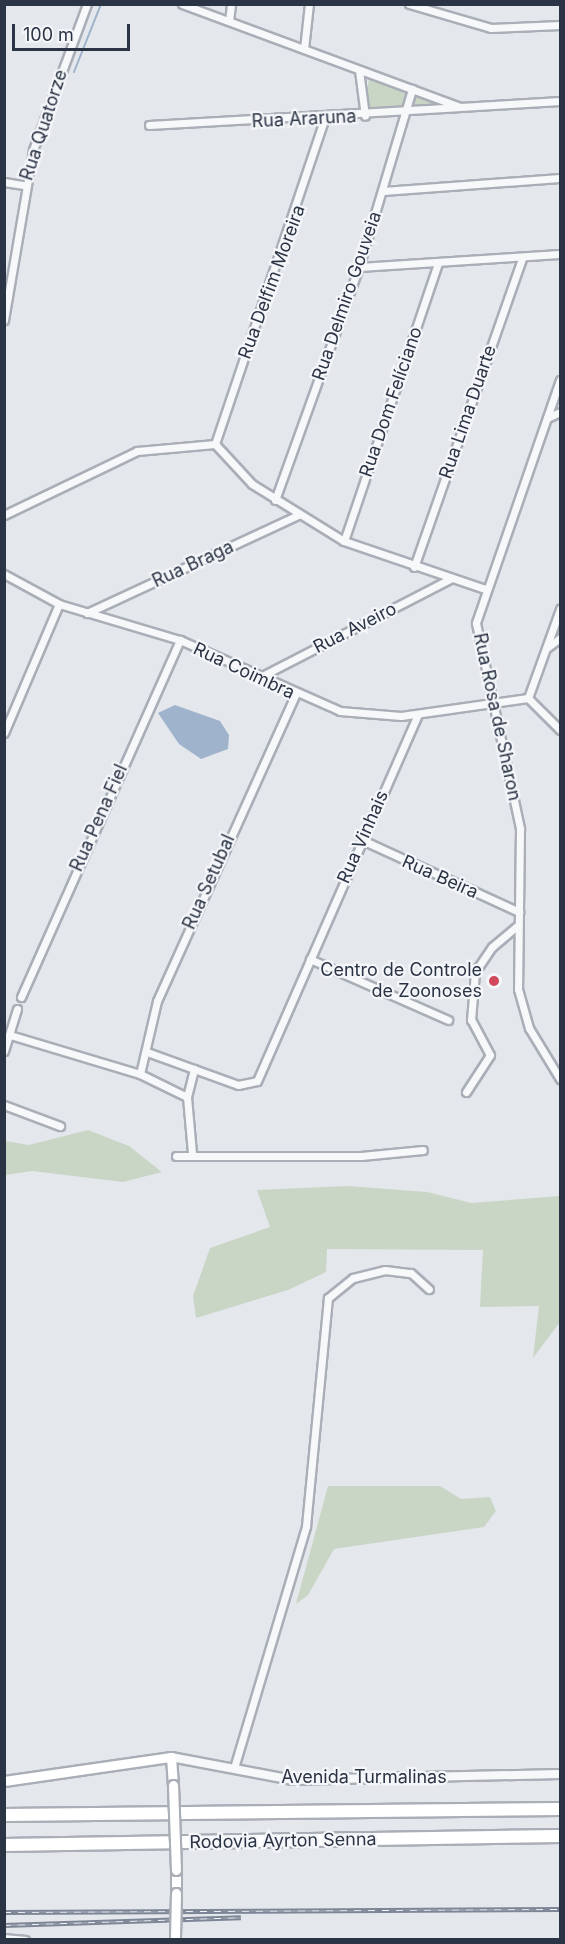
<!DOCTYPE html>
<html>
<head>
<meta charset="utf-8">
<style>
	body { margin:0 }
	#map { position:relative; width:565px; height:1944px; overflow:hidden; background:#e4e7ec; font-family:Inter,sans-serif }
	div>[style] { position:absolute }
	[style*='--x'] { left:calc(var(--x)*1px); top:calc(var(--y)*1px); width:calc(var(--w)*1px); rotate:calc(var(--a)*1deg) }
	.green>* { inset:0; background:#c9d6c5 }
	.water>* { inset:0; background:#9fb4cc }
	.stream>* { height:2px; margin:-1px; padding:0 1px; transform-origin:1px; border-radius:1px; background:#9fb4cc }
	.roads { filter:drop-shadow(2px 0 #a9aeb7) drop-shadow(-2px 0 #a9aeb7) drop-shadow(0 2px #a9aeb7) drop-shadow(0 -2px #a9aeb7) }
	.minor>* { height:7px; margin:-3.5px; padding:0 3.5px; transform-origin:3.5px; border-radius:3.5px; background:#f7f8fa }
	.tertiary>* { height:8px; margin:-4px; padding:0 4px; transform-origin:4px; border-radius:4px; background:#f7f8fa }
	.secondary>* { height:9px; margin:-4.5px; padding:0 4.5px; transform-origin:4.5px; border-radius:4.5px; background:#fff }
	.motorway>* { height:12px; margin:-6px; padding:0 6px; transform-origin:6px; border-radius:6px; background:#fff }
	.rail>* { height:4.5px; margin-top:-2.25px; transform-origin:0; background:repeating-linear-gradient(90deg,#f4f6f9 0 7px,#7d8696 0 14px); box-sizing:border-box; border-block:2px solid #7d8696 }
	.bridges { filter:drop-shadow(2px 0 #a9aeb7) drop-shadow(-2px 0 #a9aeb7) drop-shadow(0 2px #a9aeb7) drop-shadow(0 -2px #a9aeb7) }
	.secondary-bridge>* { height:9px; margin:-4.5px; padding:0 4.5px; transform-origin:4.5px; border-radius:4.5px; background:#fff }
	.dots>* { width:16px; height:16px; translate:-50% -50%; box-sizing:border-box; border:3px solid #f4f6f9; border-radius:50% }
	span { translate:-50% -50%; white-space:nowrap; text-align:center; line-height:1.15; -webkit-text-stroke:4.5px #f4f6f9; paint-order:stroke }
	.street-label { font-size:18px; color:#2b3445 }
	.poi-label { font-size:18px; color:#2b3445 }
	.right { translate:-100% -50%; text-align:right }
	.frame { position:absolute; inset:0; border:6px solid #2b3445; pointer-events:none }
	.scale { position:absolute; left:12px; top:24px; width:118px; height:27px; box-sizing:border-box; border:3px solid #2b3445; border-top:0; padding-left:8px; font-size:18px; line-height:21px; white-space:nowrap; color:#2b3445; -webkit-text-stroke:4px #f4f6f9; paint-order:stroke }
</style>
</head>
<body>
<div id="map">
	<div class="green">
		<div style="clip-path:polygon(369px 80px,443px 103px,364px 108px)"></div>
		<div style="clip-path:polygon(88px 1130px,129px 1146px,162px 1172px,123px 1182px,32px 1171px,5px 1175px,5px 1141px,29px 1145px)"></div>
		<div style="clip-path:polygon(348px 1186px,427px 1192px,471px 1203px,560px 1196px,560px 1322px,533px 1358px,539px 1306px,480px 1307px,483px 1250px,327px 1249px,326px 1272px,288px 1290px,196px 1318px,193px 1296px,210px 1248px,270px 1227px,257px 1190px)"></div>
		<div style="clip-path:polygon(328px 1486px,440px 1486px,461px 1499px,490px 1497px,496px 1511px,484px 1527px,334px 1549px,308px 1595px,296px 1604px)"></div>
	</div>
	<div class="water">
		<div style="clip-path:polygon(175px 705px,220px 721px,229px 735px,228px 749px,201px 759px,179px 744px,158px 713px)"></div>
	</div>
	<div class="stream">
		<div style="--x:74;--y:72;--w:73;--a:-68.3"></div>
	</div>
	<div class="roads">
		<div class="minor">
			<div style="--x:182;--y:4;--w:296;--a:20.3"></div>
			<div style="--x:460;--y:107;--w:100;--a:-3.4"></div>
			<div style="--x:409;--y:4;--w:85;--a:16.3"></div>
			<div style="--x:491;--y:28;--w:69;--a:-2.5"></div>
			<div style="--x:229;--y:21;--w:17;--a:-83"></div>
			<div style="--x:304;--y:49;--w:45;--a:-83.7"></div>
			<div style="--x:359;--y:70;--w:46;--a:82.6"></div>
			<div style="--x:149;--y:125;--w:309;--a:-3.3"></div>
			<div style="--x:4;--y:182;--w:20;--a:9"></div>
			<div style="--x:383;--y:191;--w:177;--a:-4.2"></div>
			<div style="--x:359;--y:267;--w:201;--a:-3.7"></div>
			<div style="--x:4;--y:320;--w:172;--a:-80.3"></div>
			<div style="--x:33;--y:150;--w:156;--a:-69.7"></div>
			<div style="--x:560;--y:380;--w:257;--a:109.1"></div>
			<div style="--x:476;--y:623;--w:211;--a:77.9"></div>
			<div style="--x:520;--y:829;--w:160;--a:90.7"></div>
			<div style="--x:518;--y:989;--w:41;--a:74.2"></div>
			<div style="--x:529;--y:1028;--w:60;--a:58.7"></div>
			<div style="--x:547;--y:418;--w:14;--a:-25"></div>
			<div style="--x:215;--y:444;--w:344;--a:-71.4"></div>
			<div style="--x:275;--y:500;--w:248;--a:-70.2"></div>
			<div style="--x:359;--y:267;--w:186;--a:-73.4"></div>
			<div style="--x:4;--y:515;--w:148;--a:-25.7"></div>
			<div style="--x:137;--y:451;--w:78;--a:-5.1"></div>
			<div style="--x:215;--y:444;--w:54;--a:47.2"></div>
			<div style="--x:252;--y:484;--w:108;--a:31.8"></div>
			<div style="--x:344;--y:541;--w:149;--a:18.8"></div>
			<div style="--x:344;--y:541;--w:293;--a:-71.3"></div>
			<div style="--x:414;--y:567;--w:327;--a:-70.7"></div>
			<div style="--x:4;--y:574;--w:63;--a:28.6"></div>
			<div style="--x:59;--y:604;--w:126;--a:16.6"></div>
			<div style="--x:180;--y:640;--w:175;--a:23.9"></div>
			<div style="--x:340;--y:711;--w:61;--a:4.7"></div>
			<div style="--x:401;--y:716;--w:128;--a:-8.1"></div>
			<div style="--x:528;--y:698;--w:45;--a:45"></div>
			<div style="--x:87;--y:613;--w:233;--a:-24.9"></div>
			<div style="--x:548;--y:647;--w:15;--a:-37"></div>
			<div style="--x:260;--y:677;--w:214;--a:-27.3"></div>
			<div style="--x:528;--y:698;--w:95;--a:-70.2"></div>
			<div style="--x:4;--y:733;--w:140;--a:-66.9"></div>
			<div style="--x:362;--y:840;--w:173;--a:24.6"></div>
			<div style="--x:310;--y:959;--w:151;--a:23.8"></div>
			<div style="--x:21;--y:997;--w:391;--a:-66"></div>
			<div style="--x:10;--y:1035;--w:136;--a:16.7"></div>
			<div style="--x:140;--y:1074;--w:52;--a:26.1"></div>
			<div style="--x:4;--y:1051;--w:44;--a:-72.8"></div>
			<div style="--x:147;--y:1052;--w:97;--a:19.9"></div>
			<div style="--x:238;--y:1085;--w:19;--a:-12"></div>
			<div style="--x:257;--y:1081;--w:400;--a:-66.3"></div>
			<div style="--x:140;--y:1074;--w:75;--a:-76.9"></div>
			<div style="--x:157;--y:1001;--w:336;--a:-65.7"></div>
			<div style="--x:466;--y:1092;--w:44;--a:-57"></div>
			<div style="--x:490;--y:1055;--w:40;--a:-118"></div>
			<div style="--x:471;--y:1020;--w:48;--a:-85.2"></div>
			<div style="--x:475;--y:972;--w:30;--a:-56"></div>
			<div style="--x:492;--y:947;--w:34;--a:-40"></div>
			<div style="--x:4;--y:1105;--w:60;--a:20.6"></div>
			<div style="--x:192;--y:1153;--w:56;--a:-95.1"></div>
			<div style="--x:187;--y:1097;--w:29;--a:-76"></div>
			<div style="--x:176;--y:1156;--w:185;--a:0"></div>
			<div style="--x:361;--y:1156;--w:62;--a:-5.5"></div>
			<div style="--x:234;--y:1768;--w:252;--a:-73.4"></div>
			<div style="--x:306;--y:1526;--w:229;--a:-84.5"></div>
			<div style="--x:328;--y:1298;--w:32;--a:-39"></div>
			<div style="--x:353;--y:1278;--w:33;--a:-14"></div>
			<div style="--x:385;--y:1270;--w:26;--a:7"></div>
			<div style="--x:411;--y:1273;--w:24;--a:42"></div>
			<div style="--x:4;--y:1938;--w:21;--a:5"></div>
		</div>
		<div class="tertiary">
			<div style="--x:171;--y:1757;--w:124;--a:10.7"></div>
			<div style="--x:293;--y:1780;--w:267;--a:-1.3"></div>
		</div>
		<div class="secondary">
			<div style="--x:4;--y:1781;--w:169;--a:-8.2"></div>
			<div style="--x:171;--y:1757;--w:28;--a:86"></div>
			<div style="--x:176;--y:1870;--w:23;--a:90"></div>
		</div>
		<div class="motorway">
			<div style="--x:4;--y:1815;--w:556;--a:-0.62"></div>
			<div style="--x:4;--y:1845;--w:556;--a:-0.93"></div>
		</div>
	</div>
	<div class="rail">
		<div style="--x:4;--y:1912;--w:556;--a:-0.31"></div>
		<div style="--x:4;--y:1925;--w:237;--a:-1.9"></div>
	</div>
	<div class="bridges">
		<div class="secondary-bridge">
			<div style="--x:173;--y:1785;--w:85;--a:88"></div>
			<div style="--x:175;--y:1937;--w:44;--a:-88.7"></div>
		</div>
	</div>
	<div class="dots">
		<div style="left:494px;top:981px;background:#d1495b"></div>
	</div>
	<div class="street-label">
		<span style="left:304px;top:119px;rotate:-3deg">Rua Araruna</span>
		<span style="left:44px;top:125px;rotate:-72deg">Rua Quatorze</span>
		<span style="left:272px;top:282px;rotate:-70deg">Rua Delfim Moreira</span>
		<span style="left:347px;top:296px;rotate:-71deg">Rua Delmiro Gouveia</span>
		<span style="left:391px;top:402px;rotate:-71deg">Rua Dom Felíciano</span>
		<span style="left:468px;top:412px;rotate:-71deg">Rua Lima Duarte</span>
		<span style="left:193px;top:564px;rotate:-25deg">Rua Braga</span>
		<span style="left:355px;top:628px;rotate:-27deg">Rua Aveiro</span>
		<span style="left:244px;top:671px;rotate:25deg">Rua Coimbra</span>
		<span style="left:497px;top:717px;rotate:78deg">Rua Rosa de Sharon</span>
		<span style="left:99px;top:818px;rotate:-66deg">Rua Pena Fiel</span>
		<span style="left:363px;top:837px;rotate:-66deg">Rua Vinhais</span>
		<span style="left:440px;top:877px;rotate:24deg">Rua Beira</span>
		<span style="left:209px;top:882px;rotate:-66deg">Rua Setubal</span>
		<span style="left:364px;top:1777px">Avenida Turmalinas</span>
		<span style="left:283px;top:1841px;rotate:-1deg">Rodovia Ayrton Senna</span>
	</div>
	<div class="poi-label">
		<span class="right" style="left:482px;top:981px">Centro de Controle<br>de Zoonoses</span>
	</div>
	<div class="frame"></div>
	<div class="scale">100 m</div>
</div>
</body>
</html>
